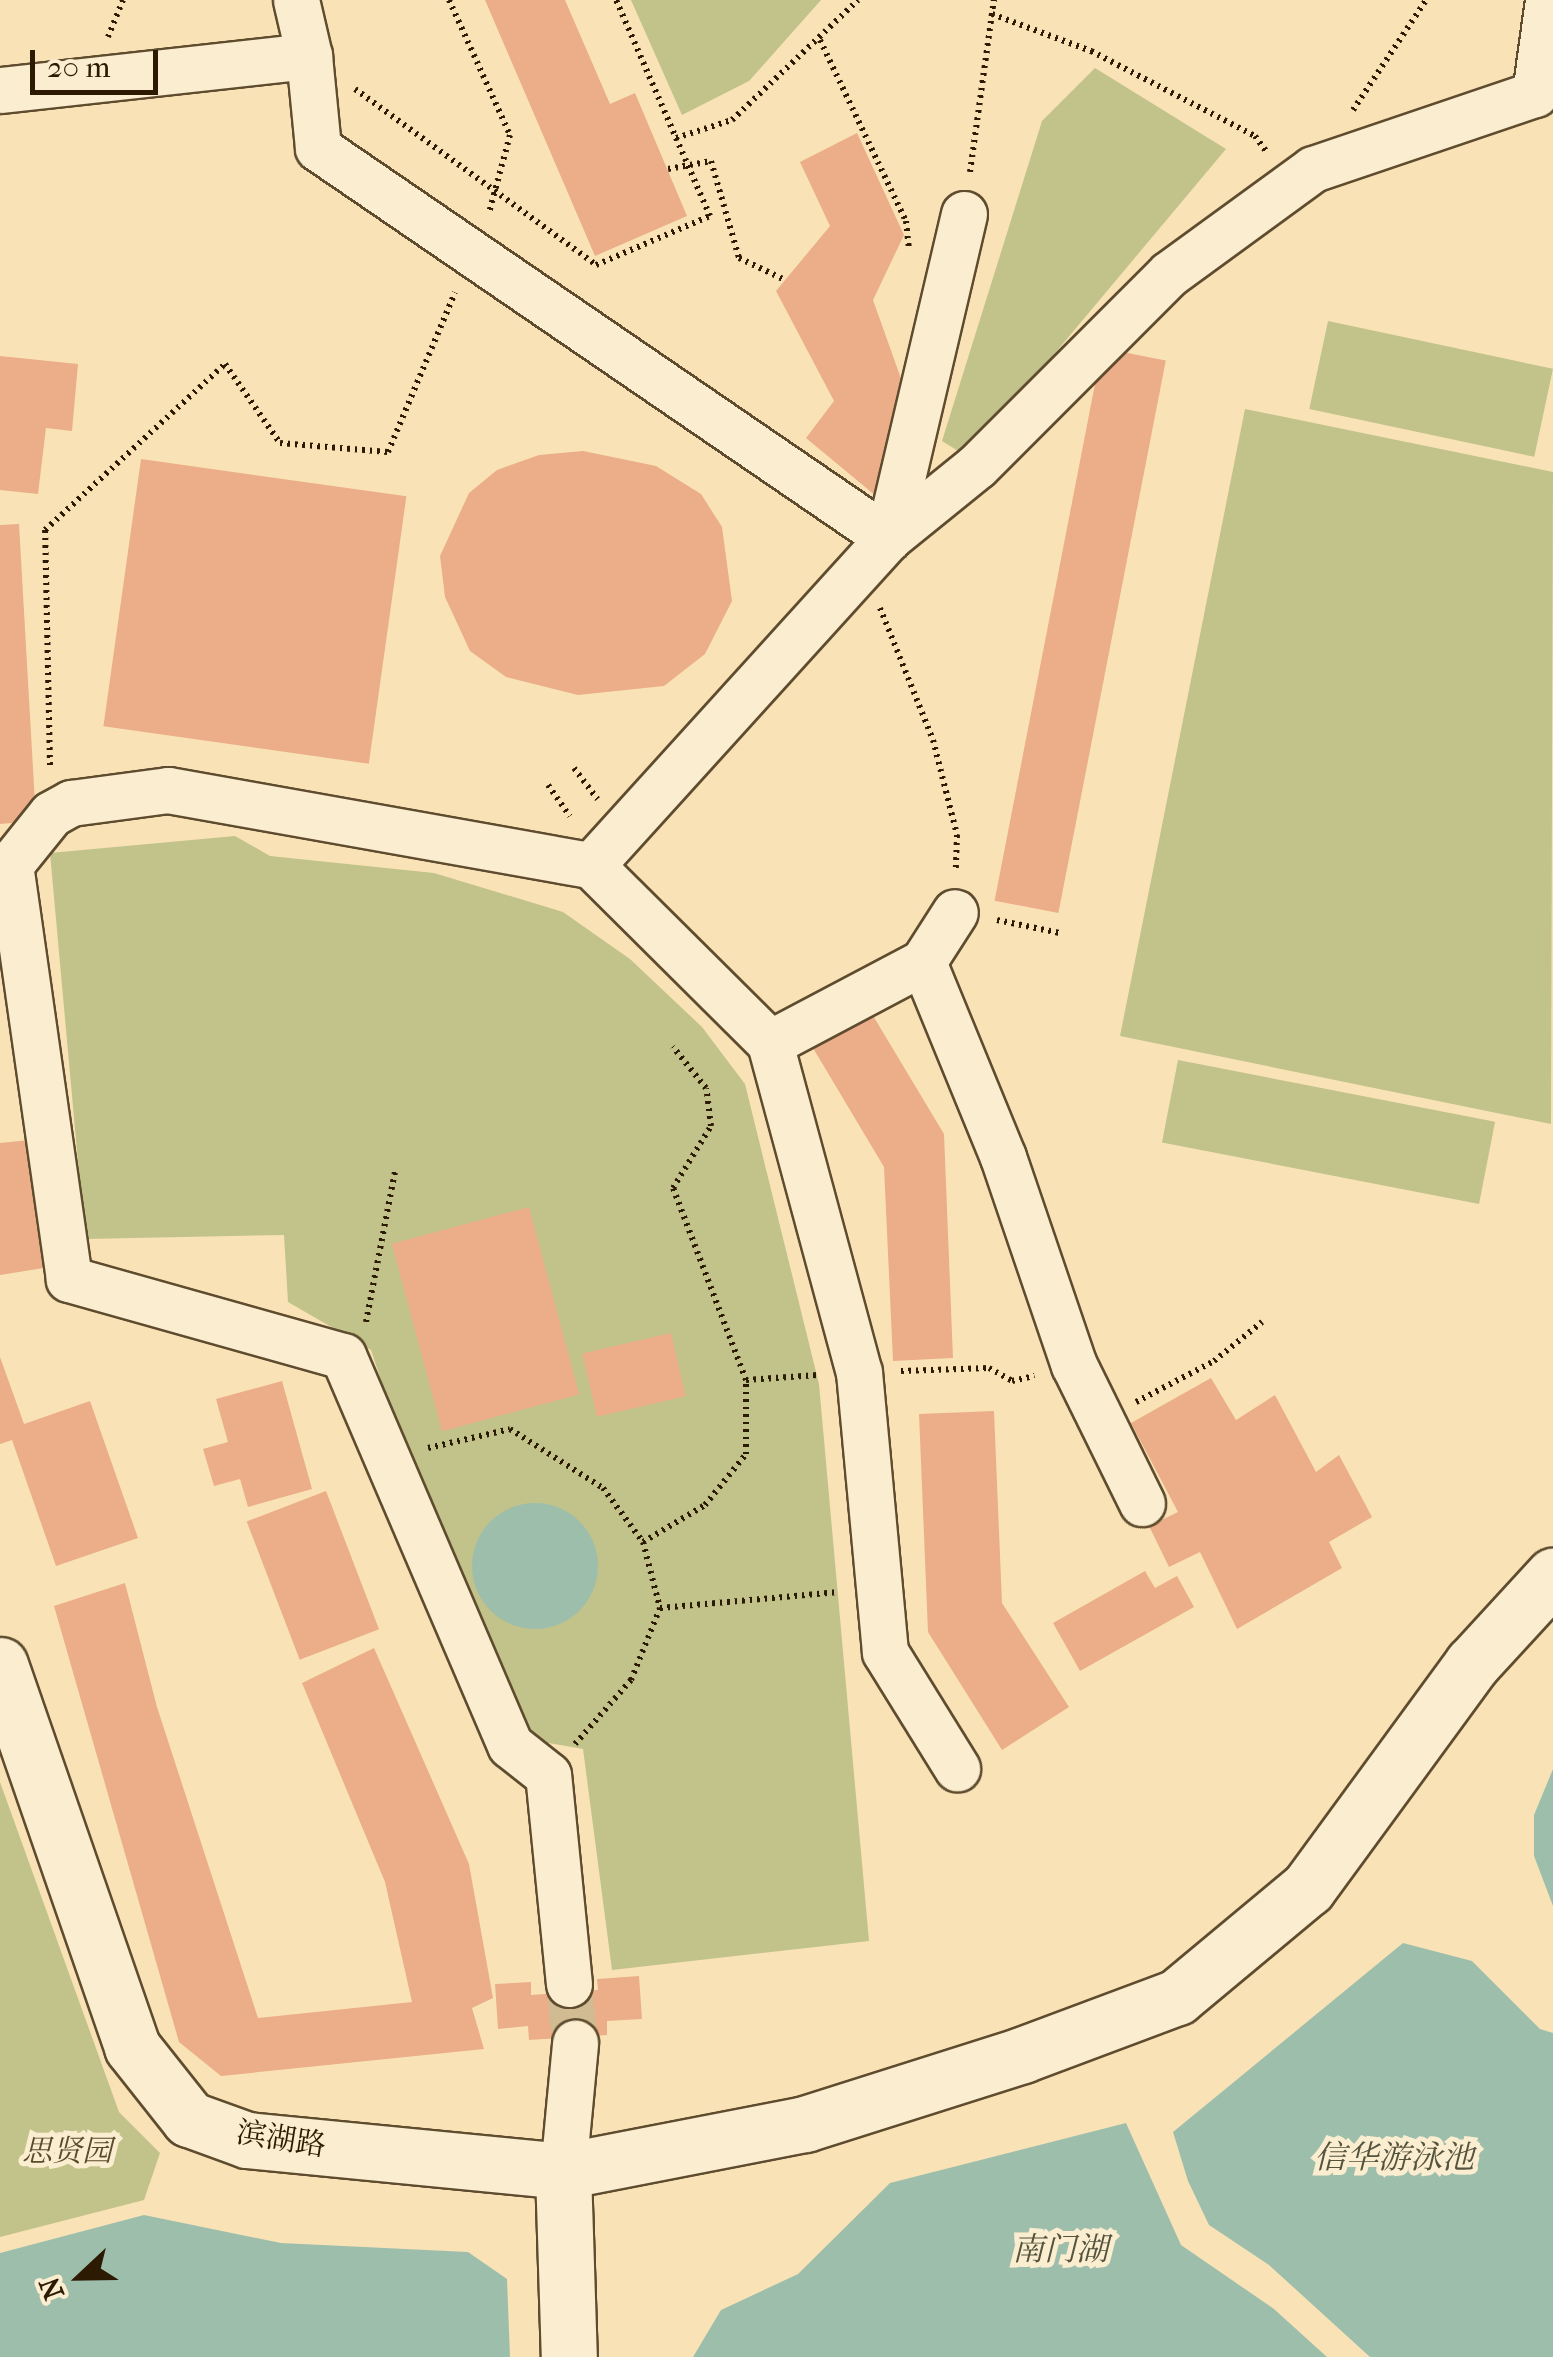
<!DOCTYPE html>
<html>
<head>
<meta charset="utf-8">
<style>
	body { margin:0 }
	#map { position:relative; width:1553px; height:2357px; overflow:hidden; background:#f9e3b6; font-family:"IM FELL French Canon","Noto Serif SC",serif }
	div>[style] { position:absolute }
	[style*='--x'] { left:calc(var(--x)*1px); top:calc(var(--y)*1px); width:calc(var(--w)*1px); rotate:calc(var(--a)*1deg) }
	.green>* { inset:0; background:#c2c28b; transform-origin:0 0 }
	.water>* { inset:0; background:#9ebeac }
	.round { border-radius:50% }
	.building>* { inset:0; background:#ebae88; transform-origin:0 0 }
	.street-tunnel>* { height:45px; margin-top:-22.5px; transform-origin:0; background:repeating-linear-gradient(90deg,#d0bb92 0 45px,transparent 0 67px) }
	.path>* { height:6px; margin-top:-3px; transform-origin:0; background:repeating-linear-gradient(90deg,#2c1a02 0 2.5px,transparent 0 7.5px) }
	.roads { filter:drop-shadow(2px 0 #5f4c2f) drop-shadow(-2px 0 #5f4c2f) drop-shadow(0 2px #5f4c2f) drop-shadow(0 -2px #5f4c2f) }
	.street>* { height:45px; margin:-22.5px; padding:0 22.5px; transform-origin:22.5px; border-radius:22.5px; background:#fbedd0 }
	.secondary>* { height:55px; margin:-27.5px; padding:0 27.5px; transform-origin:27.5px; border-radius:27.5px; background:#fbedd0 }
	.path-bridge>* { height:6px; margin-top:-3px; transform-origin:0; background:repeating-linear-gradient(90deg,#2c1a02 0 2.5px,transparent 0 7.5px) }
	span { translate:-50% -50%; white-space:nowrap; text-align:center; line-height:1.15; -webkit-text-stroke:10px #fbedd0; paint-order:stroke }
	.street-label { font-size:30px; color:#2c1a02 }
	.park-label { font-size:30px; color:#594c2b; font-style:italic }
	.water-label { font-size:32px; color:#54533e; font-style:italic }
	.north { position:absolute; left:30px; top:2227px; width:100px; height:100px; -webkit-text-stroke:8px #fbedd0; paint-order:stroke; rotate:248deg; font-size:28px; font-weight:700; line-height:40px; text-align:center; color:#2c1a02 }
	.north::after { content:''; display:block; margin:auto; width:35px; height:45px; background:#2c1a02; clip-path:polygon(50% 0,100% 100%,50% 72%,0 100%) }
	.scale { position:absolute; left:30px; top:50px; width:128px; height:45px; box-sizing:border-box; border:5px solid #2c1a02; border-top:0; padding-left:12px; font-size:30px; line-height:35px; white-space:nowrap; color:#2c1a02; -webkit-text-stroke:8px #fbedd0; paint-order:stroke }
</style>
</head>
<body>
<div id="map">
	<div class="green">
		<div style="clip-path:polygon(631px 0,821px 0,749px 81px,682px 115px)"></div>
		<div style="clip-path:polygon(1095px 68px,1226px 149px,968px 457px,942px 441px,1042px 121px)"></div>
		<div style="left:1328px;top:321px;width:230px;height:90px;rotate:12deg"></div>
		<div style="clip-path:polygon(1245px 409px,1553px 472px,1551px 1124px,1120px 1036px)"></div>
		<div style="clip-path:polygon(235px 836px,270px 856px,434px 873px,563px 912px,630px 959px,702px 1027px,745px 1084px,819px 1384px,869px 1941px,612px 1970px,583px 1749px,520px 1738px,428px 1522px,371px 1350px,288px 1302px,284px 1235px,85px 1239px,50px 853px)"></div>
		<div style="left:1178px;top:1060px;width:323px;height:84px;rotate:11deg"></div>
		<div style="clip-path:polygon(0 1782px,119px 2112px,160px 2153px,144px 2200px,0 2237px)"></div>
	</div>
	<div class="water">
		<div class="round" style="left:472px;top:1503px;width:126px;height:126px"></div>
		<div style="clip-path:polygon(1553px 1769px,1553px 1906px,1534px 1856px,1534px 1815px)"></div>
		<div style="clip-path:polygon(1403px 1943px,1472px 1961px,1540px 2029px,1553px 2033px,1553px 2357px,1370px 2357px,1269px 2265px,1209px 2225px,1188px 2181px,1173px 2132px)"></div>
		<div style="clip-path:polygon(1126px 2123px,1181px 2245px,1274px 2309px,1327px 2357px,693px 2357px,721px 2310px,798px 2274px,890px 2183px)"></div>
		<div style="clip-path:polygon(144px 2215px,281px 2243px,468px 2252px,507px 2279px,510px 2357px,0 2357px,0 2253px)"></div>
	</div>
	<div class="building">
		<div style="clip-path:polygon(485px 0,565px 0,610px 104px,635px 93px,687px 216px,595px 256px)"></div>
		<div style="clip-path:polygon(857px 133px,904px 235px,873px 300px,904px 387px,882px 501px,806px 438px,834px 401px,776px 291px,830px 226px,800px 162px)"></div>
		<div style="left:1102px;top:348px;width:65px;height:563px;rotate:11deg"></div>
		<div style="clip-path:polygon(0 356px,78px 364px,72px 431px,46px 428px,38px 494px,0 490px)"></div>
		<div style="clip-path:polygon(583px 451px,656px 466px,701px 494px,722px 527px,732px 601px,705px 654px,664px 686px,578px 695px,506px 677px,470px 651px,445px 597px,440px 556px,469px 493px,497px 470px,539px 455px)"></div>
		<div style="left:141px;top:459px;width:268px;height:270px;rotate:8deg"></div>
		<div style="clip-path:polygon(19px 524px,36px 821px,0 824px,0 525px)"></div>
		<div style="clip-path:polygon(866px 1004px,944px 1134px,953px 1358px,893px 1361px,884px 1167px,810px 1043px)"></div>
		<div style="clip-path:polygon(30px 1140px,50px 1267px,0 1275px,0 1143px)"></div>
		<div style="left:529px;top:1207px;width:194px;height:142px;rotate:75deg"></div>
		<div style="left:671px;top:1333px;width:65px;height:91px;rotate:77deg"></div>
		<div style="clip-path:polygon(0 1357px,24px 1424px,90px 1401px,138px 1538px,56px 1566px,12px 1440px,0 1444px)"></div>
		<div style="clip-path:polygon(1211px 1378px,1236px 1420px,1275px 1395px,1316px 1472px,1339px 1455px,1372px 1517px,1329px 1542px,1342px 1568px,1237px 1629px,1200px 1552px,1169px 1567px,1149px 1526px,1178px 1512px,1131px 1423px)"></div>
		<div style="clip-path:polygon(282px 1381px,312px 1489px,248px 1507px,240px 1479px,214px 1486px,203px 1449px,228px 1442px,216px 1399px)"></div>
		<div style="clip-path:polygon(994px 1411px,1002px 1603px,1069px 1707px,1002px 1750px,928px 1632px,919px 1414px)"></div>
		<div style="left:326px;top:1491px;width:148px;height:85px;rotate:69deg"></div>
		<div style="clip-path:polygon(1145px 1571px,1155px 1588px,1177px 1576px,1194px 1607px,1080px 1671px,1053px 1623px)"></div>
		<div style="clip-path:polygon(125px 1583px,157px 1707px,258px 2018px,412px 2002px,385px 1882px,302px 1683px,374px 1648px,469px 1864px,493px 1998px,472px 2008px,484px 2049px,221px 2076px,179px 2042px,54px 1606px)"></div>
		<div style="clip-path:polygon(639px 1976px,642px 2019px,607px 2021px,607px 2035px,529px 2040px,528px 2026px,498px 2029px,495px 1984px,531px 1982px,531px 1995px,598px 1990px,597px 1979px)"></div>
	</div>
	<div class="street-tunnel">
		<div style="--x:569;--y:1984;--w:59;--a:84.2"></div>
	</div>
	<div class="path">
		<div style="--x:449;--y:0;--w:148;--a:65.7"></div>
		<div style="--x:510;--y:135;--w:81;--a:105.1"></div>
		<div style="--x:992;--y:14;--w:106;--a:20.5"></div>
		<div style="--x:1091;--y:51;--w:185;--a:27.4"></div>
		<div style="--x:1255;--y:136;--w:19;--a:54"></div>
		<div style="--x:108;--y:37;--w:40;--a:-68"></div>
		<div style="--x:820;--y:40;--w:200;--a:64.6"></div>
		<div style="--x:906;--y:221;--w:29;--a:84"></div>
		<div style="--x:355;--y:89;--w:298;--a:36.1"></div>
		<div style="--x:596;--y:265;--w:124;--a:-23.3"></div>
		<div style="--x:710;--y:216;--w:236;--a:-113.5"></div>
		<div style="--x:1353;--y:110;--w:132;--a:-56.4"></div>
		<div style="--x:676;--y:138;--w:59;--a:-17.8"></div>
		<div style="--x:732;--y:120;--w:174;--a:-43.6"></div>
		<div style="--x:970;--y:172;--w:174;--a:-82.1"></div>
		<div style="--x:880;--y:608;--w:142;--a:68.1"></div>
		<div style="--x:933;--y:740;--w:98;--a:75.8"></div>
		<div style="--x:957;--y:835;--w:37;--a:92"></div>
		<div style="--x:50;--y:765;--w:235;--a:-91.2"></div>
		<div style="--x:45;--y:530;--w:245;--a:-42.7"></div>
		<div style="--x:225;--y:364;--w:96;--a:55.2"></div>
		<div style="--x:280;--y:443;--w:108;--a:4.8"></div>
		<div style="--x:388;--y:452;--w:173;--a:-67.2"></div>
		<div style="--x:574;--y:768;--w:39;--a:53"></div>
		<div style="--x:548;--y:785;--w:38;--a:55"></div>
		<div style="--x:997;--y:920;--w:64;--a:11.7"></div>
		<div style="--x:366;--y:1322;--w:153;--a:-79.1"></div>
		<div style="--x:901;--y:1371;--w:88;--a:-2"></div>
		<div style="--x:989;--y:1368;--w:26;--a:29"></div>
		<div style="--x:1012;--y:1381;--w:23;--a:-13"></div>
		<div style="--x:746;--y:1380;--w:72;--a:-4"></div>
		<div style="--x:1136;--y:1402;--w:88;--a:-27.7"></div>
		<div style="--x:1214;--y:1361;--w:62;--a:-39.1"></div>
		<div style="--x:428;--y:1448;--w:84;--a:-13"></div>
		<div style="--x:510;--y:1429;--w:110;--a:32.4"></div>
		<div style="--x:603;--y:1488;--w:67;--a:53.5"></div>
		<div style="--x:643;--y:1542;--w:68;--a:75.6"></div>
		<div style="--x:660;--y:1608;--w:78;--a:111.9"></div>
		<div style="--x:631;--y:1680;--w:85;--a:131.2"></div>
		<div style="--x:643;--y:1542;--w:72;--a:-30.8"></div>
		<div style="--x:705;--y:1505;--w:65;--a:-51.2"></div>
		<div style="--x:746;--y:1454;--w:74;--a:-90"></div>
		<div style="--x:746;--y:1380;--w:205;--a:-110.8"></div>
		<div style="--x:673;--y:1188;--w:73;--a:-58.5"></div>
		<div style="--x:711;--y:1126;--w:38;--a:-97"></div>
		<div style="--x:706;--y:1088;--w:53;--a:-128.8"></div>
		<div style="--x:660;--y:1608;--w:179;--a:-5.1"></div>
	</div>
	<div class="roads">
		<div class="street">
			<div style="--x:296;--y:0;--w:57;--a:76.9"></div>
			<div style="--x:0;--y:90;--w:311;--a:-6.3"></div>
			<div style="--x:309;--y:56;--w:92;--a:84.4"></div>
			<div style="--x:318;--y:148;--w:691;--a:34.38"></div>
			<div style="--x:888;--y:538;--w:442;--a:132.2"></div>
			<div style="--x:1535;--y:94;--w:95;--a:-82.1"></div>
			<div style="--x:964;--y:214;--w:333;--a:103.2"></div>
			<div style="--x:888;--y:538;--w:114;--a:-39"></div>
			<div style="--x:977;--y:466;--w:272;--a:-45"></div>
			<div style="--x:1169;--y:274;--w:178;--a:-36.1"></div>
			<div style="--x:1313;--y:169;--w:234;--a:-18.7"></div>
			<div style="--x:923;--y:962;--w:211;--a:67.7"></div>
			<div style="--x:1003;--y:1157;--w:220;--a:71.2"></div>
			<div style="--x:1074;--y:1365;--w:154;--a:63.8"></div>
			<div style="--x:770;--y:1043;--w:173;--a:-27.9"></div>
			<div style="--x:923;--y:962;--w:59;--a:-57.4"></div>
			<div style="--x:569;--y:1984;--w:210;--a:-95.7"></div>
			<div style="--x:548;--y:1775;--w:48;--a:-141.7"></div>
			<div style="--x:510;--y:1745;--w:423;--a:-113.2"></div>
			<div style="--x:343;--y:1356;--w:285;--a:-164.3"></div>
			<div style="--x:69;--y:1279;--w:418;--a:-98.1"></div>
			<div style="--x:10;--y:865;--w:65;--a:-51.2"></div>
			<div style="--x:51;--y:814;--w:23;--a:-29"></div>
			<div style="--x:71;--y:803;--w:98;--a:-7.6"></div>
			<div style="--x:168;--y:790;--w:430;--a:10.1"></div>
			<div style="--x:591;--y:865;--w:252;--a:44.8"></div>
			<div style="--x:770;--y:1043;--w:341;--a:74.9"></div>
			<div style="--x:859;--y:1372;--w:281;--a:84.7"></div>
			<div style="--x:885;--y:1652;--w:137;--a:58.2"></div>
			<div style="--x:563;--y:2171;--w:129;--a:-84.6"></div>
		</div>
		<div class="secondary">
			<div style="--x:0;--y:1665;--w:404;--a:70.9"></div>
			<div style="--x:132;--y:2047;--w:92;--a:51.6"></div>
			<div style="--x:189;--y:2119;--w:62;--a:19.9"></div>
			<div style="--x:247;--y:2140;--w:318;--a:5.6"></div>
			<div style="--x:563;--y:2171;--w:186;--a:88.2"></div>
			<div style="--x:563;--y:2171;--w:247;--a:-11"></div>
			<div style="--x:805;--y:2124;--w:228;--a:-17.6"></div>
			<div style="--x:1022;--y:2055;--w:165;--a:-20.5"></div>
			<div style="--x:1177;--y:1997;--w:170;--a:-39.8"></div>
			<div style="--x:1308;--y:1888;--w:278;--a:-53.8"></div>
			<div style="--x:1472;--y:1664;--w:120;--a:-47.4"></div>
		</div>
	</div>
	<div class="path-bridge">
		<div style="--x:668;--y:169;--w:44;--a:-10.5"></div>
		<div style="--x:711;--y:161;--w:101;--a:73.9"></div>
		<div style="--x:739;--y:258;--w:51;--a:25.6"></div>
	</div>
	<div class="street-label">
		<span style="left:281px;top:2140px;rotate:9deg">滨湖路</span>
	</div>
	<div class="park-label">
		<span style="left:67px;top:2152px">思贤园</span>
	</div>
	<div class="water-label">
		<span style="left:1394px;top:2158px">信华游泳池</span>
		<span style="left:1060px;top:2250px">南门湖</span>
	</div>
	<div class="north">N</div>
	<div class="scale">20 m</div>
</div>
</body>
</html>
